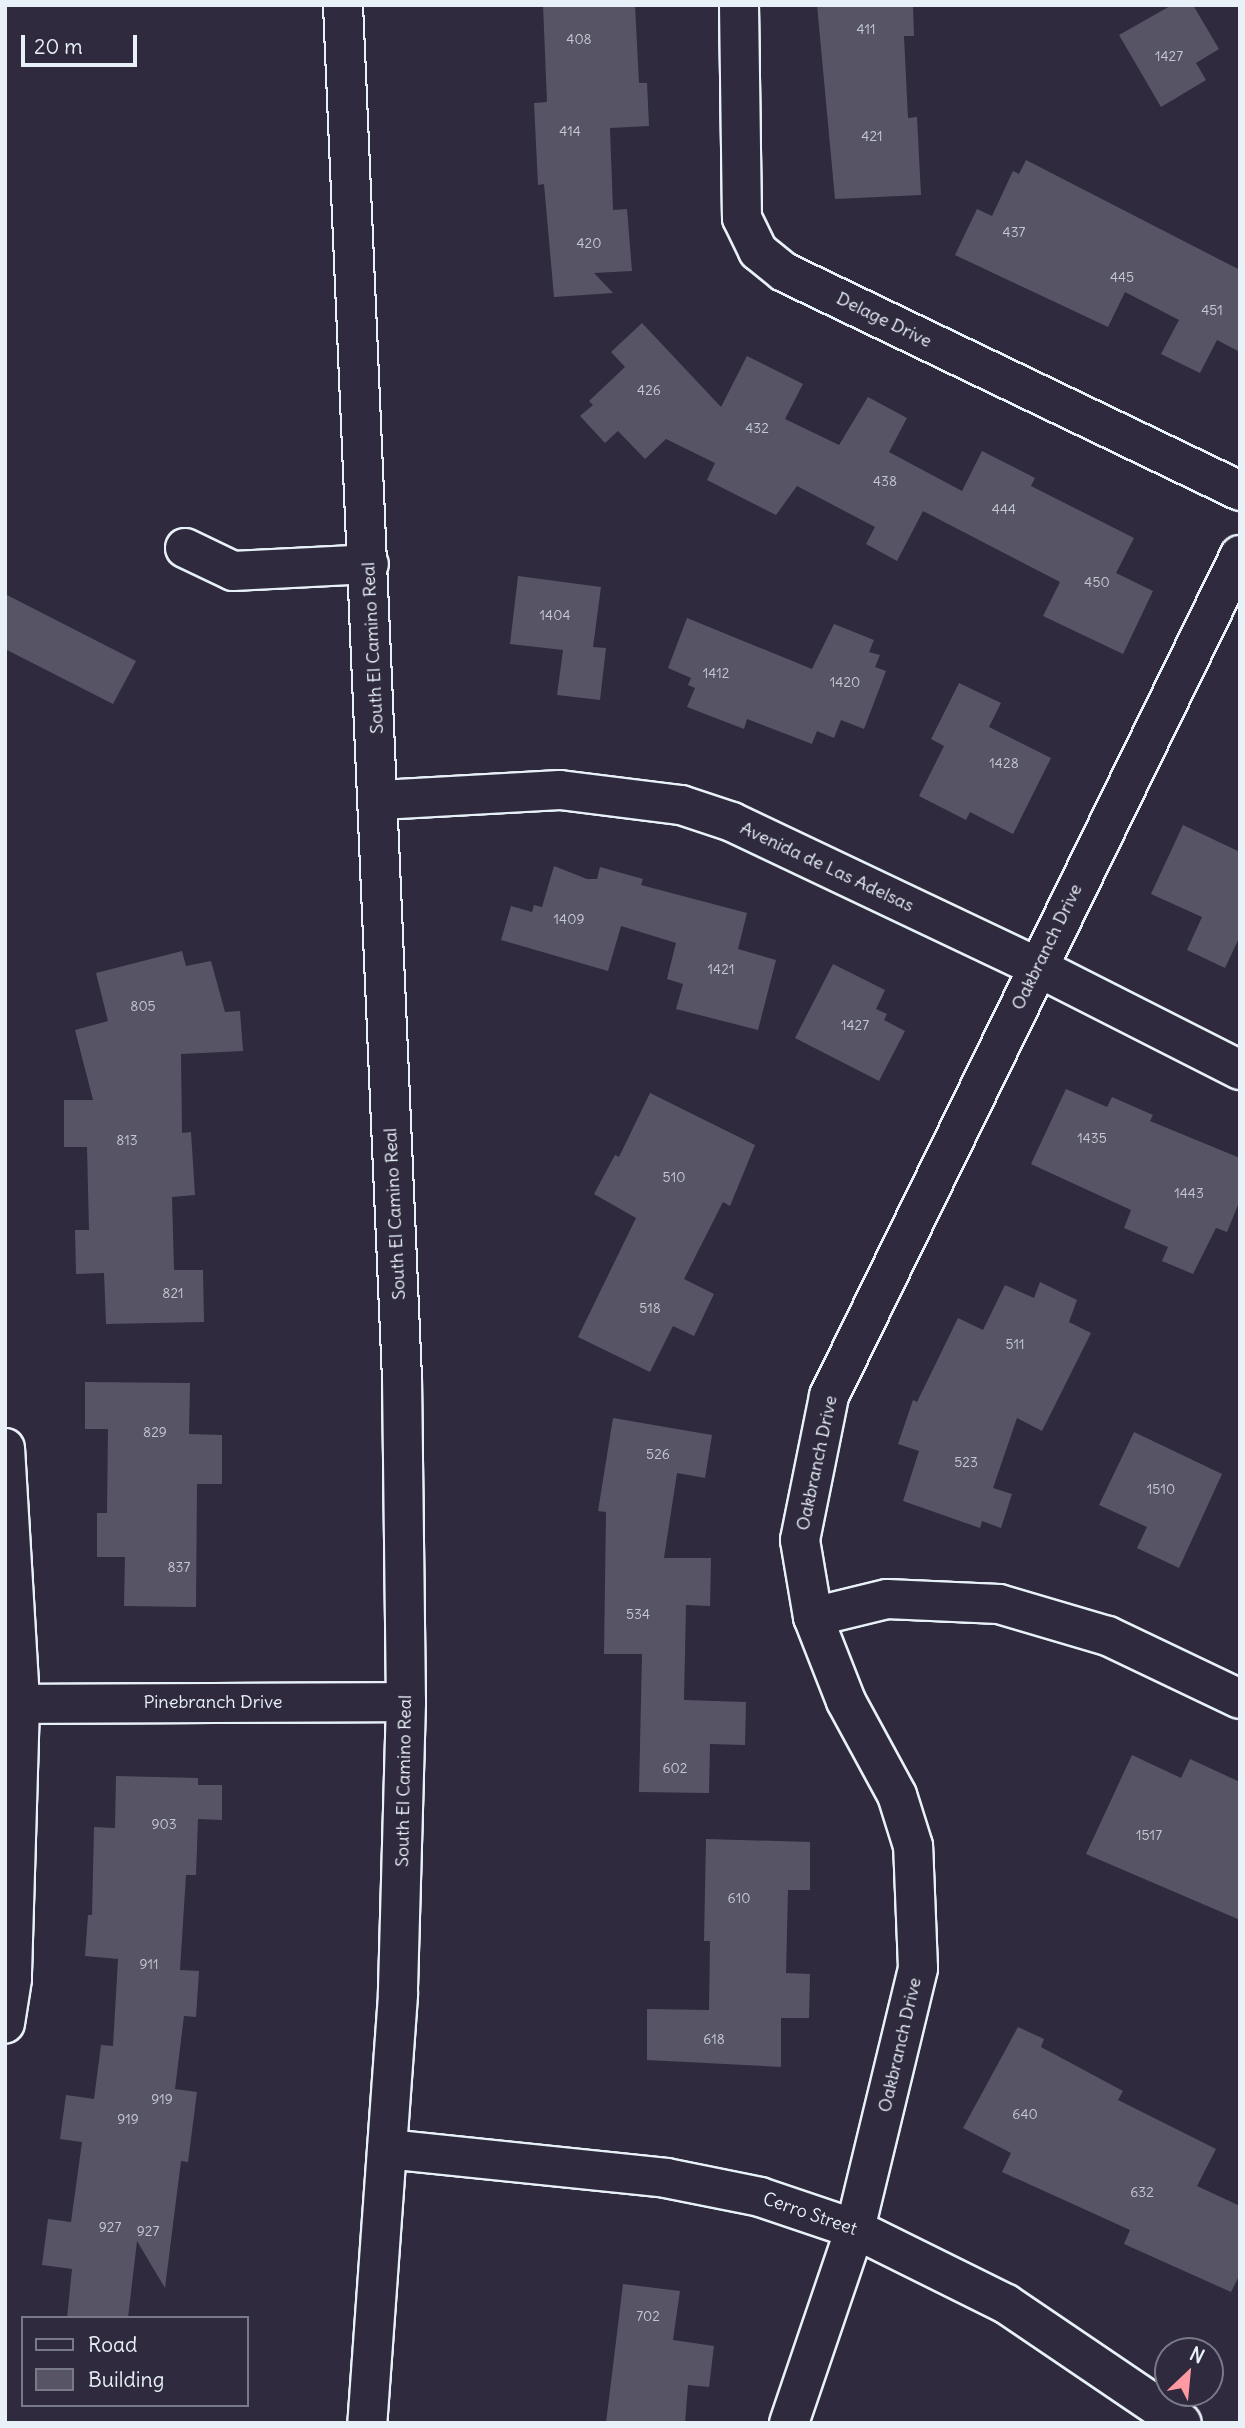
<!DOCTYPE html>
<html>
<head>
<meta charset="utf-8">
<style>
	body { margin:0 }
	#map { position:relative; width:1245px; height:2428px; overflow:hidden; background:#2f2a3d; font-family:Delius,sans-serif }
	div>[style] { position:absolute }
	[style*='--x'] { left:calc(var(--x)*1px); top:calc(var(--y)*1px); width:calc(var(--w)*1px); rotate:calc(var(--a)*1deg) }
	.building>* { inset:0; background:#575565 }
	.roads { filter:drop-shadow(2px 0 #e8f1f8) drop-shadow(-2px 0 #e8f1f8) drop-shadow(0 2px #e8f1f8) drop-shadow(0 -2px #e8f1f8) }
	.minor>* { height:38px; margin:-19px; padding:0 19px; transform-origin:19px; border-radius:19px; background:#2f2a3d }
	.major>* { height:38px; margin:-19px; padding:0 19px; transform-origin:19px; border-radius:19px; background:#2f2a3d }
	span { translate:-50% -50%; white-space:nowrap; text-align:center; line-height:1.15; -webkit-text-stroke:7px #2f2a3d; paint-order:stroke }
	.number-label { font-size:14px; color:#c4cad3 }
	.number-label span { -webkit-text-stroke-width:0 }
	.street-label { font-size:18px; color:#e8f1f8 }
	.frame { position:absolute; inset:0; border:7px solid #e8f1f8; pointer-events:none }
	.legend { position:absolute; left:21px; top:2316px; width:228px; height:91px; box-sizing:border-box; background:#2f2a3d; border:2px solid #797a88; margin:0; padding:9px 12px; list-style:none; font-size:21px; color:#e8f1f8 }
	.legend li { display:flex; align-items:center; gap:14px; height:35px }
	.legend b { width:35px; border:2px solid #797a88 }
	.north { position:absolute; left:1154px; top:2337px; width:70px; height:70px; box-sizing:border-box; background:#2f2a3d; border:2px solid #797a88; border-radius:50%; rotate:26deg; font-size:19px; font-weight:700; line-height:28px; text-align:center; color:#e8f1f8 }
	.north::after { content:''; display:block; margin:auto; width:24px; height:32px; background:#ff9aa2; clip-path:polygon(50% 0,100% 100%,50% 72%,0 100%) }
	.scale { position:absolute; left:21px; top:35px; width:116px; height:32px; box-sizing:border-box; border:4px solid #e8f1f8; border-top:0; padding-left:9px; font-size:21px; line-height:24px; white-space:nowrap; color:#e8f1f8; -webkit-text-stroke:5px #2f2a3d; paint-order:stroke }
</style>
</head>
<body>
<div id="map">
	<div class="building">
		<div style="clip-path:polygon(543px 5px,635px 5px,639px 83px,647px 83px,649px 126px,610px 128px,613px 210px,627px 209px,632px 271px,594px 273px,613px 293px,554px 297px,544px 184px,538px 185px,534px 103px,547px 102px)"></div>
		<div style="clip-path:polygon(817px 5px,913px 5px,914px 36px,904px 36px,908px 118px,917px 117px,921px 195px,835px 199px)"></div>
		<div style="clip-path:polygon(1172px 5px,1193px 5px,1219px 49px,1196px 63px,1206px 80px,1161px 107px,1119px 35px)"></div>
		<div style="clip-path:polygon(1026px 160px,1240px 270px,1240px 352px,1217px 340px,1200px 373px,1161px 354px,1179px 320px,1125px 292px,1108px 327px,955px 255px,977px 209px,992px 216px,1013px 171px,1019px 174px)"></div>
		<div style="clip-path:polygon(642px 323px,721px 407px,747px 356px,803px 384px,785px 419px,839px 445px,868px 397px,907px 418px,889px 452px,962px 491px,982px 451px,1035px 478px,1031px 486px,1134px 538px,1116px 573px,1153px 591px,1123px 654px,1043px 616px,1060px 582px,923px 511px,897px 561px,866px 544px,875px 527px,797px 486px,776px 515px,707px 480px,715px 463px,666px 439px,645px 459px,618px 431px,605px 443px,580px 416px,593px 405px,589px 401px,625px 367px,611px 352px)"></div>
		<div style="clip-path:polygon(518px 576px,601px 587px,593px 647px,606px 648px,600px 700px,557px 695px,563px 650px,510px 644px)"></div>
		<div style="clip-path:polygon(5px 594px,136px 661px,113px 704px,5px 649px)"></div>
		<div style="clip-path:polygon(687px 618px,812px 669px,834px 624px,874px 640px,869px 652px,880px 655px,875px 667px,886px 671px,864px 729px,841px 720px,834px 738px,817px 731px,812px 744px,747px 719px,744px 729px,687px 707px,695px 688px,688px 685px,691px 678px,668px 668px)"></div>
		<div style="clip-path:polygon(959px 683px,1001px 703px,989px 727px,1051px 758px,1013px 834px,970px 812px,966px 820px,919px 796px,944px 746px,931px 739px)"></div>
		<div style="clip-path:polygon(1183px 825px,1240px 852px,1240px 936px,1225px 968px,1187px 950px,1202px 917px,1151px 894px)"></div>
		<div style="clip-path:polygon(554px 866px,587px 879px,597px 879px,600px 867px,643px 879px,641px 885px,747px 913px,738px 949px,776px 960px,758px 1030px,676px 1009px,683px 984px,667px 979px,676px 943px,621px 926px,608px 971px,501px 940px,511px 906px,532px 912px,534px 905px,542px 907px)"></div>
		<div style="clip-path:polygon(182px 951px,186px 966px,211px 961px,225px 1012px,240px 1011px,243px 1051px,181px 1054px,182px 1133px,191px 1132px,195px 1195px,172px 1197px,174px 1270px,203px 1270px,204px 1322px,106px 1324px,104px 1273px,76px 1274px,75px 1230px,89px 1230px,87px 1147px,64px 1147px,64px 1100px,93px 1100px,75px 1030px,108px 1021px,96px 973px)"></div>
		<div style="clip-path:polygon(833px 964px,885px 990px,876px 1009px,887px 1014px,884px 1020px,905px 1031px,879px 1081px,795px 1038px)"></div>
		<div style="clip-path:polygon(1066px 1089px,1107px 1107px,1112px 1097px,1153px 1115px,1150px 1121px,1240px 1158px,1240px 1200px,1227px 1232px,1216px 1228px,1193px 1274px,1162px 1261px,1168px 1247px,1124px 1228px,1131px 1210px,1031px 1164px)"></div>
		<div style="clip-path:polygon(650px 1093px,755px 1145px,730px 1206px,723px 1202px,684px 1279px,714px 1294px,694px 1336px,673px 1326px,650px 1372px,578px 1337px,636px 1218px,594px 1194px,615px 1155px,619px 1157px)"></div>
		<div style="clip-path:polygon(1040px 1282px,1077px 1300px,1069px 1322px,1091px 1333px,1042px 1431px,1017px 1418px,993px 1488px,1012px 1494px,1001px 1528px,982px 1521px,980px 1528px,903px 1501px,919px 1451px,898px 1444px,913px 1400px,917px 1402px,958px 1318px,983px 1330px,1005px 1285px,1034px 1298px)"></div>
		<div style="clip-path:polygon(85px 1382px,190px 1383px,189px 1434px,222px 1435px,222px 1484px,197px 1484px,196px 1607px,124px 1606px,125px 1557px,97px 1557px,97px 1513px,107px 1513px,108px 1429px,85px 1429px)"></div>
		<div style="clip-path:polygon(613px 1418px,712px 1435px,705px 1478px,677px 1473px,664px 1558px,711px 1558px,710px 1606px,686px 1605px,684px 1700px,746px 1702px,745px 1745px,710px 1744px,709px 1793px,639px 1792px,642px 1654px,604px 1654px,606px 1512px,598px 1511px)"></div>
		<div style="clip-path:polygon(1134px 1432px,1222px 1474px,1179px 1568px,1137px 1548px,1147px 1527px,1099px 1505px)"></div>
		<div style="clip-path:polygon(1132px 1755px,1181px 1778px,1190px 1759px,1240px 1782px,1240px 1920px,1086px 1854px)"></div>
		<div style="clip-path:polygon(116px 1776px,198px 1778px,198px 1785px,222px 1785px,222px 1820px,198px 1819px,196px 1875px,186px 1875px,180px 1970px,199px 1971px,196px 2017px,184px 2016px,175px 2089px,197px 2092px,188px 2162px,181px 2161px,165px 2288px,137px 2241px,128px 2318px,67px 2318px,72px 2269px,42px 2265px,48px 2219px,71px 2222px,82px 2142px,60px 2139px,66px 2095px,94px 2099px,101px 2045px,113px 2046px,118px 1959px,85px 1956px,88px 1915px,92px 1915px,94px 1827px,115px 1828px)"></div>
		<div style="clip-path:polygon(706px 1839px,810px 1842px,810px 1890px,788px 1890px,786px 1973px,810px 1974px,809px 2018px,781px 2018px,781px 2067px,647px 2060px,647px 2009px,709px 2010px,710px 1941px,704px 1941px)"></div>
		<div style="clip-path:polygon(1018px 2027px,1044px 2039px,1041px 2047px,1123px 2091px,1118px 2100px,1216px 2149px,1197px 2186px,1240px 2206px,1240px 2274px,1231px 2292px,1124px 2244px,1130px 2230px,1002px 2172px,1011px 2153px,963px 2128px)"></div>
		<div style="clip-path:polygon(623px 2284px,680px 2291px,673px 2340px,714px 2346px,709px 2387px,688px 2385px,685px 2423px,606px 2423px)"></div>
	</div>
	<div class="roads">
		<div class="minor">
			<div style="--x:739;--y:5;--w:213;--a:89.2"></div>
			<div style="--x:742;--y:218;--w:37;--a:64"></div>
			<div style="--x:758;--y:251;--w:33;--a:39"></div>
			<div style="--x:784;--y:272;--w:506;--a:25.65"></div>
			<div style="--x:185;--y:548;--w:53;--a:25.6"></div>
			<div style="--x:233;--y:571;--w:136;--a:-2.9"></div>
			<div style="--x:380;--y:800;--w:180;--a:-3.2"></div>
			<div style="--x:560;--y:790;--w:122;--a:7.1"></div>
			<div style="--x:681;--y:805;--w:54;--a:18.4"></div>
			<div style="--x:732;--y:822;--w:338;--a:25.4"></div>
			<div style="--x:1037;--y:967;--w:228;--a:26.9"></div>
			<div style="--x:5;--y:1448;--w:256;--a:86.6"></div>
			<div style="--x:20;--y:1704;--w:275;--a:91.7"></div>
			<div style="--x:12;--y:1979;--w:45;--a:99"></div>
			<div style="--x:813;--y:1617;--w:76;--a:-13.7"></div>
			<div style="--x:887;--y:1599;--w:112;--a:2.6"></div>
			<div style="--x:999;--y:1604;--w:114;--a:16.4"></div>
			<div style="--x:1108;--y:1636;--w:146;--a:25.5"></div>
			<div style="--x:20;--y:1704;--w:386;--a:-0.3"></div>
			<div style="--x:387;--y:2149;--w:281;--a:5.9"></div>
			<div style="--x:666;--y:2178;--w:96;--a:11.4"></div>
			<div style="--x:760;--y:2197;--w:100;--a:18.6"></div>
			<div style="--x:855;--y:2229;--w:169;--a:26.4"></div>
			<div style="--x:1006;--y:2304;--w:212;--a:34.1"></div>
			<div style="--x:789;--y:2423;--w:205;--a:-71.2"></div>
			<div style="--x:855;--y:2229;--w:268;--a:-76.4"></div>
			<div style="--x:918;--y:1968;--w:122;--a:-92.3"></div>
			<div style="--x:913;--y:1846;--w:53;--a:-107.4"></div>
			<div style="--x:897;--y:1795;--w:107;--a:-118.5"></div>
			<div style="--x:846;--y:1701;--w:90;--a:-111.4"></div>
			<div style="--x:813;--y:1617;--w:78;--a:-99.6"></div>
			<div style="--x:800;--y:1540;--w:147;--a:-78.6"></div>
			<div style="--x:829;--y:1396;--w:936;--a:-63.96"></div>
		</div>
		<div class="major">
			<div style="--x:343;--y:5;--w:1373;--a:87.54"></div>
			<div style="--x:402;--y:1377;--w:325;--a:89.3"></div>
			<div style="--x:406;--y:1702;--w:293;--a:91.6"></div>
			<div style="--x:398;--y:1995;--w:429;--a:94.1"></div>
		</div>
	</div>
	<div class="number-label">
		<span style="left:866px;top:29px">411</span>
		<span style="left:579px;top:39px">408</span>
		<span style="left:1169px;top:56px">1427</span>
		<span style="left:570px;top:131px">414</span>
		<span style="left:872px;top:136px">421</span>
		<span style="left:1014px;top:232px">437</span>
		<span style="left:589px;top:243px">420</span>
		<span style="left:1122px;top:277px">445</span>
		<span style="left:1212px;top:310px">451</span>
		<span style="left:649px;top:390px">426</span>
		<span style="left:757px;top:428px">432</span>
		<span style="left:885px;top:481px">438</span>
		<span style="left:1004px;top:509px">444</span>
		<span style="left:1097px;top:582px">450</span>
		<span style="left:555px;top:615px">1404</span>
		<span style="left:716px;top:673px">1412</span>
		<span style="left:845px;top:682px">1420</span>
		<span style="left:1004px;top:763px">1428</span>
		<span style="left:569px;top:919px">1409</span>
		<span style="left:721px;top:969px">1421</span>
		<span style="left:143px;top:1006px">805</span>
		<span style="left:855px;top:1025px">1427</span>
		<span style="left:1092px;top:1138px">1435</span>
		<span style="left:127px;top:1140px">813</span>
		<span style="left:674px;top:1177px">510</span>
		<span style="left:1189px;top:1193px">1443</span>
		<span style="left:173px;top:1293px">821</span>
		<span style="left:650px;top:1308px">518</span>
		<span style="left:1015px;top:1344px">511</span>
		<span style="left:155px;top:1432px">829</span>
		<span style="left:658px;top:1454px">526</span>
		<span style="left:966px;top:1462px">523</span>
		<span style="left:1161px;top:1489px">1510</span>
		<span style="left:179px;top:1567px">837</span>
		<span style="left:638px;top:1614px">534</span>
		<span style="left:675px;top:1768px">602</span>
		<span style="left:164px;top:1824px">903</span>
		<span style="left:1149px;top:1835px">1517</span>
		<span style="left:739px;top:1898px">610</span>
		<span style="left:149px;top:1964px">911</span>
		<span style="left:714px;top:2039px">618</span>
		<span style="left:162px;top:2099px">919</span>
		<span style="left:1025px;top:2114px">640</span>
		<span style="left:128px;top:2119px">919</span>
		<span style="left:1142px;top:2192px">632</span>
		<span style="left:110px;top:2227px">927</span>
		<span style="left:148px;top:2231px">927</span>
		<span style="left:648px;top:2316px">702</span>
	</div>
	<div class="street-label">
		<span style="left:884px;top:320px;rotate:26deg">Delage Drive</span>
		<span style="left:373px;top:648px;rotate:-93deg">South El Camino Real</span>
		<span style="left:827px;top:867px;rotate:25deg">Avenida de Las Adelsas</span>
		<span style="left:1047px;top:947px;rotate:-64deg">Oakbranch Drive</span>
		<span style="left:395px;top:1214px;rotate:-93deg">South El Camino Real</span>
		<span style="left:817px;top:1463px;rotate:-78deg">Oakbranch Drive</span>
		<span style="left:213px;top:1702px">Pinebranch Drive</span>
		<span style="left:404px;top:1781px;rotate:-89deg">South El Camino Real</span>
		<span style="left:900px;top:2045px;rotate:-77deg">Oakbranch Drive</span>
		<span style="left:810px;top:2214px;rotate:19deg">Cerro Street</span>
	</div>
	<div class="frame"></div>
	<ul class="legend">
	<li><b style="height:9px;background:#2f2a3d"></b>Road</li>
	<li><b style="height:19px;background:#575565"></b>Building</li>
	</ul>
	<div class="north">N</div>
	<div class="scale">20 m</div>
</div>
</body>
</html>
